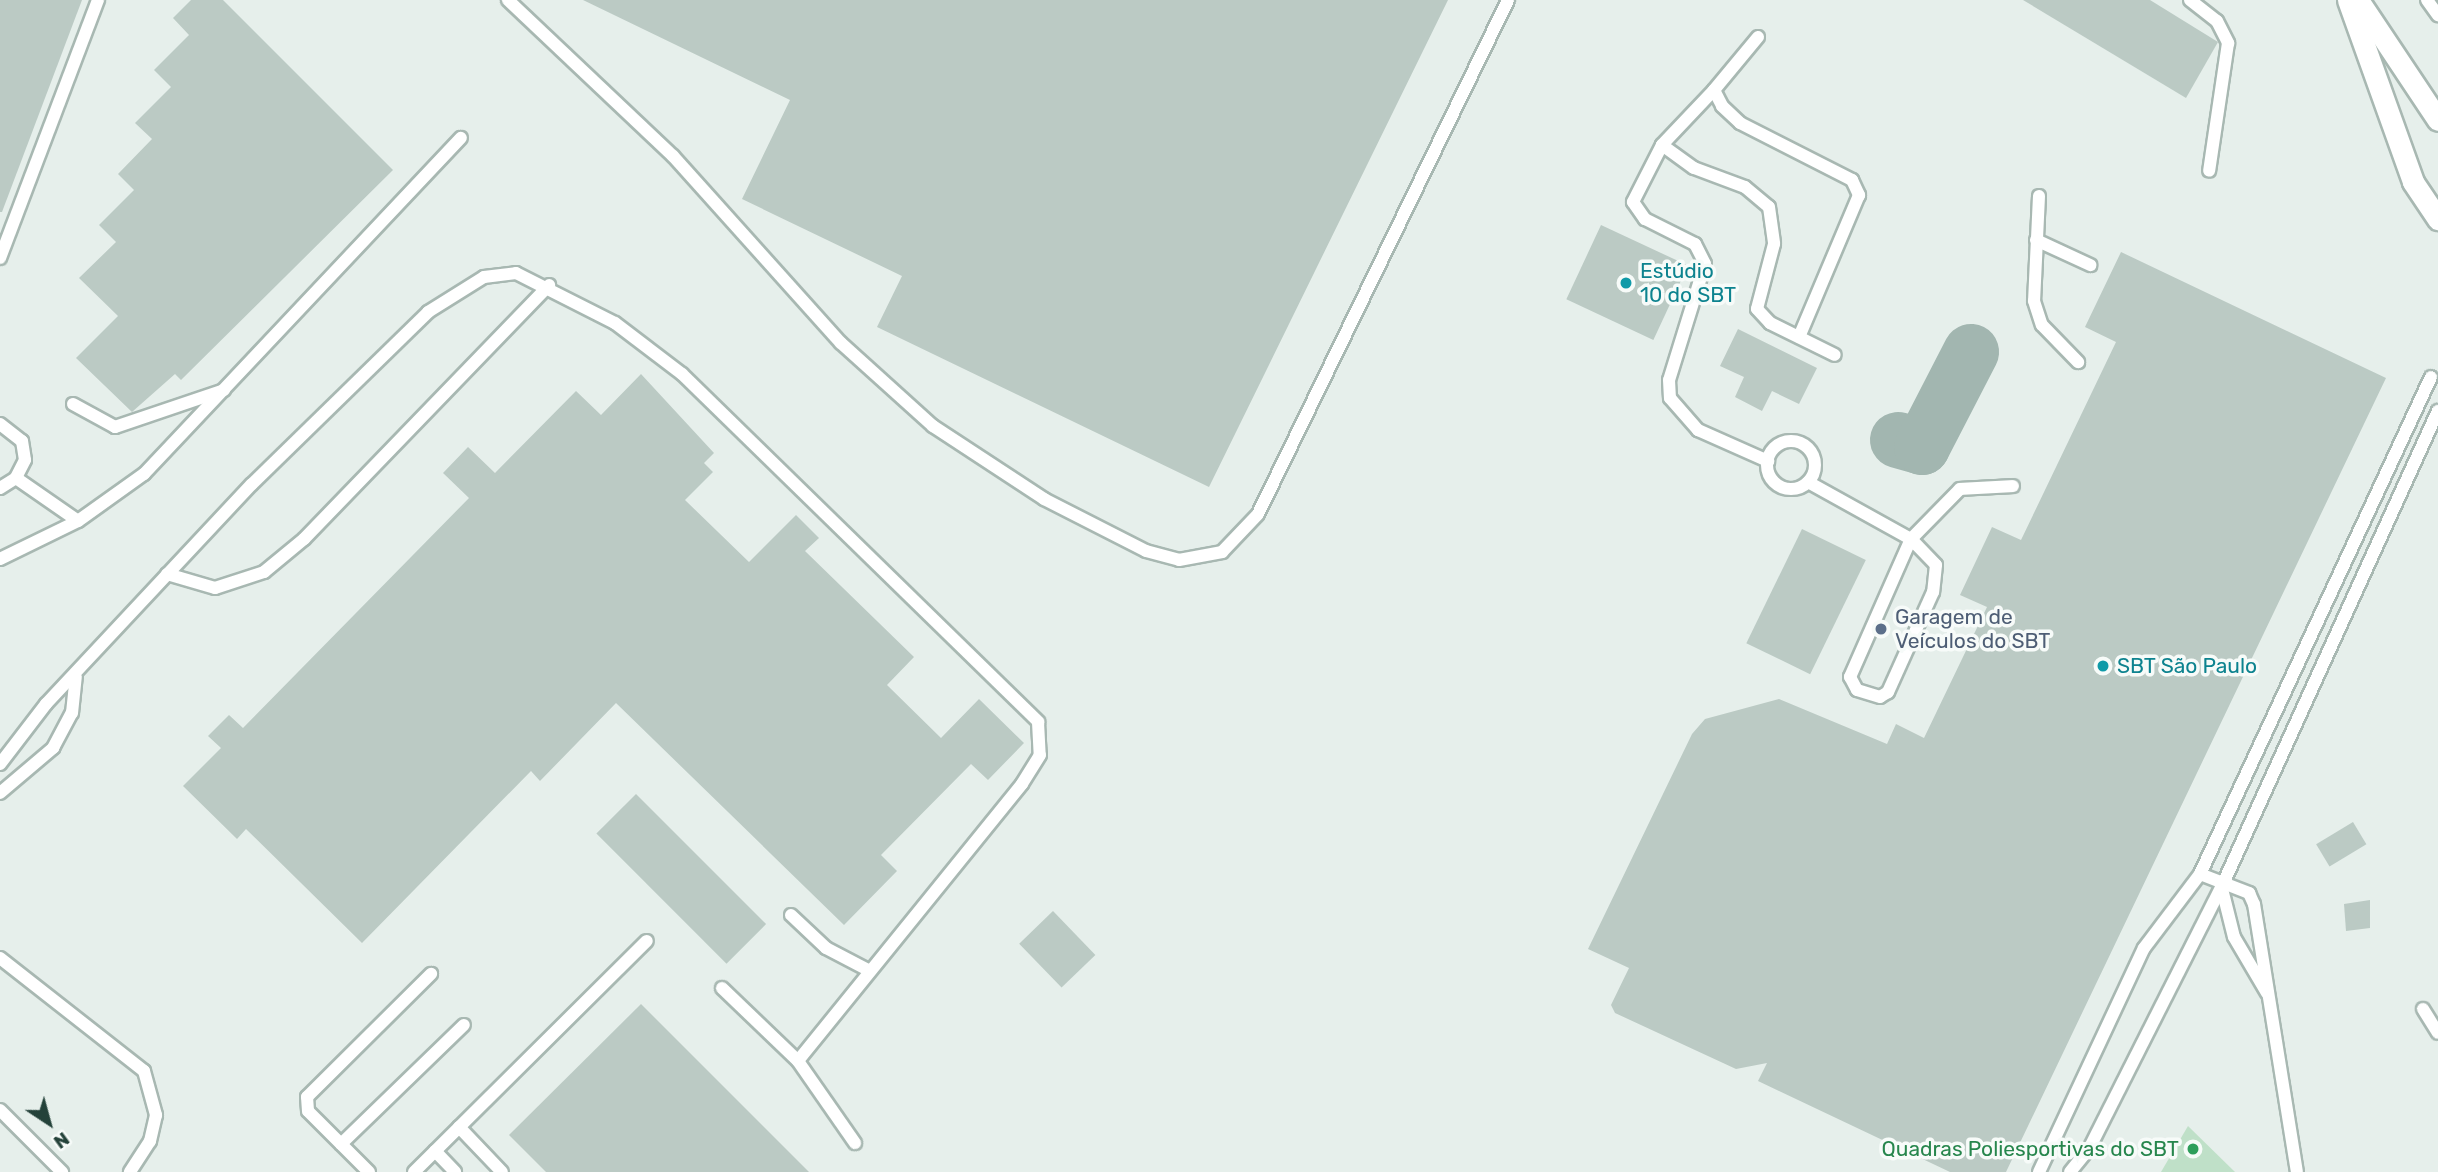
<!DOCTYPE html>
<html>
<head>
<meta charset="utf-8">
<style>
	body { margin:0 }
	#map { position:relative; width:2438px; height:1172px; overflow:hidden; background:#e6efeb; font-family:Rubik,sans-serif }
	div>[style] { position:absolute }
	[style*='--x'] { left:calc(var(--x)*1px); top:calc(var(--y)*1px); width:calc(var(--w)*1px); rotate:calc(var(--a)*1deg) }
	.green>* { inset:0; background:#bfe0c8 }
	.taxiway>* { height:56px; margin:-28px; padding:0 28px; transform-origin:28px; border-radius:28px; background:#a2b6b0 }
	.building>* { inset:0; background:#bbcac4; transform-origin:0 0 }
	.roads { filter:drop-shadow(2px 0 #a8b8b2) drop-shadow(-2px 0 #a8b8b2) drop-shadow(0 2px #a8b8b2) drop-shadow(0 -2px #a8b8b2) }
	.lane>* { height:12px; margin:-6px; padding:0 6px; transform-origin:6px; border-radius:6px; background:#fff }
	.lane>.ring { margin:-6px; padding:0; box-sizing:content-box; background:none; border:12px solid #fff; border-radius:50% }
	.street>* { height:21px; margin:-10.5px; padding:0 10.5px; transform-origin:10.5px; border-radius:10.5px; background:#fff }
	.dots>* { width:19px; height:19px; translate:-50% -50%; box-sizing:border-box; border:4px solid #f7fbf9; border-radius:50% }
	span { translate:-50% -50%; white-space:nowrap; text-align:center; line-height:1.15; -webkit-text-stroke:7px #f7fbf9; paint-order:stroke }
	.culture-label { font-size:21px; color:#0d838f }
	.left { translate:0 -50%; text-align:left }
	.service-label { font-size:21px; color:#4e5e75 }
	.leisure-label { font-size:21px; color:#27864d }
	.right { translate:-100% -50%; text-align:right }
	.north { position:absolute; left:14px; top:1088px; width:70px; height:70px; -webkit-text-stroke:5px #f7fbf9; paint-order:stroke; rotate:144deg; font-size:19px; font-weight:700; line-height:28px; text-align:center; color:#24423a }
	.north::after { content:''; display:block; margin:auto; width:24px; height:32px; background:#24423a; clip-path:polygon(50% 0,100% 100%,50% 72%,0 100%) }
</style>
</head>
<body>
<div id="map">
	<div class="green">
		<div style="clip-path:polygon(2188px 1126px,2235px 1172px,2161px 1172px)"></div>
	</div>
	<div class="taxiway">
		<div style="--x:1898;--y:440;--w:25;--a:16"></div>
		<div style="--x:1922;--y:447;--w:107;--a:-62.7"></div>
	</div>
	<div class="building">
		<div style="clip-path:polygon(0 0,82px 0,2px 212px,0 212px)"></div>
		<div style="clip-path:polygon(191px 0,223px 0,393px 170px,181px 380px,175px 374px,132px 412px,76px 358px,118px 316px,79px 278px,116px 242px,99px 225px,134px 190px,118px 174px,152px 139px,135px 123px,171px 87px,154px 70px,189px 35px,173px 18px)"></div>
		<div style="clip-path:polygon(583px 0,1448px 0,1209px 487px,877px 327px,902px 276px,742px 199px,790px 100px)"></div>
		<div style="clip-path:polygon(2023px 0,2150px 0,2218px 42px,2186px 98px)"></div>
		<div style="left:1601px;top:225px;width:96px;height:82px;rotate:25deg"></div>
		<div style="clip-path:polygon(2121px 252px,2386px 378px,2006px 1172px,1950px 1172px,1758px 1081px,1767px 1063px,1736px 1069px,1615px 1013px,1611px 1005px,1629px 968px,1588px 949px,1692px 734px,1705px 719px,1779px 699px,1887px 744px,1896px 724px,1924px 738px,1987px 607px,1960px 595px,1992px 527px,2021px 540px,2116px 342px,2085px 327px)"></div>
		<div style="clip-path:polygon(1738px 329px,1817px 368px,1799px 404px,1772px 391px,1762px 411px,1735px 397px,1744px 377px,1720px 366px)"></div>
		<div style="clip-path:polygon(641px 374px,714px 453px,704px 463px,713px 472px,685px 500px,749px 562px,796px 515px,819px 538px,805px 551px,914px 657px,887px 685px,941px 738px,979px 699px,1024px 743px,988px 780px,971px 764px,881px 855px,897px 871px,844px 925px,616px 703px,540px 781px,531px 771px,362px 943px,246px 829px,237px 839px,183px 786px,221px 748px,208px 736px,229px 715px,243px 728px,469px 498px,443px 473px,468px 447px,495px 473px,576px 391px,601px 415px)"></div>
		<div style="left:1802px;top:529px;width:71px;height:127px;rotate:26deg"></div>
		<div style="left:636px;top:794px;width:184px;height:56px;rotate:45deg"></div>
		<div style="left:2353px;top:822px;width:26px;height:43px;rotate:59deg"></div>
		<div style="clip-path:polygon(2370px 900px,2370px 928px,2346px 931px,2344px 904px)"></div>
		<div style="left:1053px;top:911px;width:61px;height:47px;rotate:46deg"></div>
		<div style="clip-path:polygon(641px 1004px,809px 1172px,546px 1172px,509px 1135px)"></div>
	</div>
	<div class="roads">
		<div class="lane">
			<div style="--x:508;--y:0;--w:227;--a:43.4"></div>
			<div style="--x:673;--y:156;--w:251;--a:48.1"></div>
			<div style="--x:841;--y:343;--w:124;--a:42.1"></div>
			<div style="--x:933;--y:426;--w:133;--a:33.3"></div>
			<div style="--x:1044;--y:499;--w:114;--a:27"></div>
			<div style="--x:1146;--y:551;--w:34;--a:15"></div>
			<div style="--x:1179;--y:560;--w:44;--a:-10.5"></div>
			<div style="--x:1222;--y:552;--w:52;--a:-46.5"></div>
			<div style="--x:1258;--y:514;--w:572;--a:-64.06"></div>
			<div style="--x:2190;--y:0;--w:34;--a:38"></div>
			<div style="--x:2217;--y:21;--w:25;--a:63"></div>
			<div style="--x:2228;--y:43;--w:129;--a:98.4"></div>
			<div style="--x:2427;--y:0;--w:19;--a:54"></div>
			<div style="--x:1758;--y:37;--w:69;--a:129.7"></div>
			<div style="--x:1714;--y:90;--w:18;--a:63"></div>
			<div style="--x:1722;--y:106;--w:25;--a:43"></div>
			<div style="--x:1740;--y:123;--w:126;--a:27"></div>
			<div style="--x:1852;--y:180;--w:17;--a:65"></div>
			<div style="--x:1859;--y:195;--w:154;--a:112.9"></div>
			<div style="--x:1714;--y:90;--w:76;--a:133.4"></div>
			<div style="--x:1662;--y:145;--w:39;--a:36"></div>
			<div style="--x:1694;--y:168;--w:54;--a:20.4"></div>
			<div style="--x:1745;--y:187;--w:31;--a:40"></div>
			<div style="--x:1769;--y:207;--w:37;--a:82"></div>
			<div style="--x:1774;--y:244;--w:67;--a:104.7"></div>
			<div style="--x:1757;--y:309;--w:19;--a:47"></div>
			<div style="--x:1770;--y:323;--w:72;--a:26.2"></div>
			<div style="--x:1662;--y:145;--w:64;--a:117"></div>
			<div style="--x:1633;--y:202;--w:21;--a:55"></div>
			<div style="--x:1645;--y:219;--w:56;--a:26.6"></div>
			<div style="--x:1695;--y:244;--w:22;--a:63"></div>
			<div style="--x:1705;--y:264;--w:121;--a:107.2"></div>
			<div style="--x:1669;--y:380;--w:18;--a:87"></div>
			<div style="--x:1670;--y:398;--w:43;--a:48.8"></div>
			<div style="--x:1698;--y:430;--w:77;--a:23.9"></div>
			<div style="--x:2039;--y:196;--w:105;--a:92.7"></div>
			<div style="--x:2034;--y:301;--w:25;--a:72"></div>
			<div style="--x:2042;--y:325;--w:52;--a:45.8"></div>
			<div style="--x:2036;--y:240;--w:60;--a:24.8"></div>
			<div style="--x:0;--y:258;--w:276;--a:-69.2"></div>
			<div style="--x:73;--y:404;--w:48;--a:28.7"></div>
			<div style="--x:115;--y:427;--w:115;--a:-18.7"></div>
			<div style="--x:0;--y:424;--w:28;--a:38"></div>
			<div style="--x:22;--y:441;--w:19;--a:81"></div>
			<div style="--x:25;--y:460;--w:20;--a:117"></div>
			<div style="--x:16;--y:478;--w:19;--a:148"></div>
			<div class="ring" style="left:1767px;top:441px;width:36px;height:36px"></div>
			<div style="--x:16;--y:478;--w:75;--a:34.7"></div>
			<div style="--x:1808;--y:482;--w:118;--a:29"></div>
			<div style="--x:1911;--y:539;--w:36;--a:46"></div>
			<div style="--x:1936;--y:565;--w:27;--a:96"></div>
			<div style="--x:1933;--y:592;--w:110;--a:114.2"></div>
			<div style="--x:1888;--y:692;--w:9;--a:148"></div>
			<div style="--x:1880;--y:697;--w:24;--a:-163"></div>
			<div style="--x:1857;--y:690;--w:15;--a:-118"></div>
			<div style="--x:1850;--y:677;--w:151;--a:-66.2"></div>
			<div style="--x:1911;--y:539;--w:70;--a:-45.6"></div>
			<div style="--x:1960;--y:489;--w:53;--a:-3.2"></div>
			<div style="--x:0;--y:559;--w:87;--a:-26"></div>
			<div style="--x:78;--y:521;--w:81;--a:-35.5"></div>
			<div style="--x:144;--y:474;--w:462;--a:-46.7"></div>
			<div style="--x:167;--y:574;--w:50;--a:16.3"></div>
			<div style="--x:215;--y:588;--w:52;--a:-18.1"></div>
			<div style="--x:264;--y:572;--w:52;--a:-39.5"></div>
			<div style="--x:304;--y:539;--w:353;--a:-46"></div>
			<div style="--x:0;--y:764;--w:76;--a:-52.5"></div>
			<div style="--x:46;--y:704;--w:301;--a:-46.9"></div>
			<div style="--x:252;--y:484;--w:246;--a:-44.3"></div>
			<div style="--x:428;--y:312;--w:66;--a:-32"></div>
			<div style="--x:484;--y:277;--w:32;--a:-7"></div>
			<div style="--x:516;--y:273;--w:111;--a:26.8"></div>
			<div style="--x:615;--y:323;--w:84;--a:37.3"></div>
			<div style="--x:682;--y:374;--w:498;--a:44.3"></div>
			<div style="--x:1038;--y:722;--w:33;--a:87"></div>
			<div style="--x:1040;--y:755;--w:34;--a:122"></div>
			<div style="--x:1022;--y:784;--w:356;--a:129"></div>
			<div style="--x:0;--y:793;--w:70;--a:-40.3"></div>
			<div style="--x:53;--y:748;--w:40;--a:-62"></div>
			<div style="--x:72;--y:713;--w:36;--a:-84"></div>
			<div style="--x:2200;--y:874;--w:53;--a:21.2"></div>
			<div style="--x:2249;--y:893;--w:12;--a:66"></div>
			<div style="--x:2254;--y:904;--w:271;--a:80.9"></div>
			<div style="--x:2222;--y:889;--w:49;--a:76"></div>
			<div style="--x:2234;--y:937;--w:65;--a:59.5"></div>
			<div style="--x:791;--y:915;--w:48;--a:43.3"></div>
			<div style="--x:826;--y:948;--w:47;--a:27.6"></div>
			<div style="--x:0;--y:958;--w:183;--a:38.1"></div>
			<div style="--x:144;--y:1071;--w:46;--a:74.7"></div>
			<div style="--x:156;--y:1115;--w:27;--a:103"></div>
			<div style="--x:150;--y:1141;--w:37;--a:123"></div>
			<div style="--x:722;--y:988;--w:105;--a:43.8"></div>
			<div style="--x:798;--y:1061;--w:100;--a:55.2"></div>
			<div style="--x:2423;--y:1009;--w:28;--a:58"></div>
			<div style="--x:0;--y:1110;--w:88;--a:45"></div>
			<div style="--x:459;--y:1127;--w:62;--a:46.3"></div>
			<div style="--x:341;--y:1144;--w:171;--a:-44.1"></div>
			<div style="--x:435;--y:1151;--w:29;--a:46"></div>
			<div style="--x:369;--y:1172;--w:86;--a:-135"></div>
			<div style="--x:308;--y:1111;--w:14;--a:-94"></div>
			<div style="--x:307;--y:1097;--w:175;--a:-44.8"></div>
			<div style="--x:414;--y:1172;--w:328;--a:-44.8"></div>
			<div style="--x:2039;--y:1172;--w:247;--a:-64.9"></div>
			<div style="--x:2144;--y:948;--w:93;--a:-52.9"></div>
			<div style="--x:2200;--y:874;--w:548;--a:-65.07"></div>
			<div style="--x:2070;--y:1172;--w:32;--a:-51"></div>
			<div style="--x:2090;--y:1147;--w:292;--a:-63.2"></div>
			<div style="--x:2222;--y:886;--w:522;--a:-65.55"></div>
		</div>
		<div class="street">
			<div style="--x:2348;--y:0;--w:193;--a:70.3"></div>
			<div style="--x:2413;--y:182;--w:45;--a:56"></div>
			<div style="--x:2358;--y:0;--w:144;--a:56.3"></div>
		</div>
	</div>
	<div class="dots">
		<div style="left:1626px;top:283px;background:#0f9aa8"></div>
		<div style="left:1881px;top:629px;background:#5c6f8a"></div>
		<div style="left:2103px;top:666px;background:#0f9aa8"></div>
		<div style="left:2193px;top:1149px;background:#2e9e5b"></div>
	</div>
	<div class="culture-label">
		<span class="left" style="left:1640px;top:283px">Estúdio<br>10 do SBT</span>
		<span class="left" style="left:2117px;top:666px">SBT São Paulo</span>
	</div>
	<div class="service-label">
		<span class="left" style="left:1895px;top:629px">Garagem de<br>Veículos do SBT</span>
	</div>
	<div class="leisure-label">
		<span class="right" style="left:2179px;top:1149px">Quadras Poliesportivas do SBT</span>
	</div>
	<div class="north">N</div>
</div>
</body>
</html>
